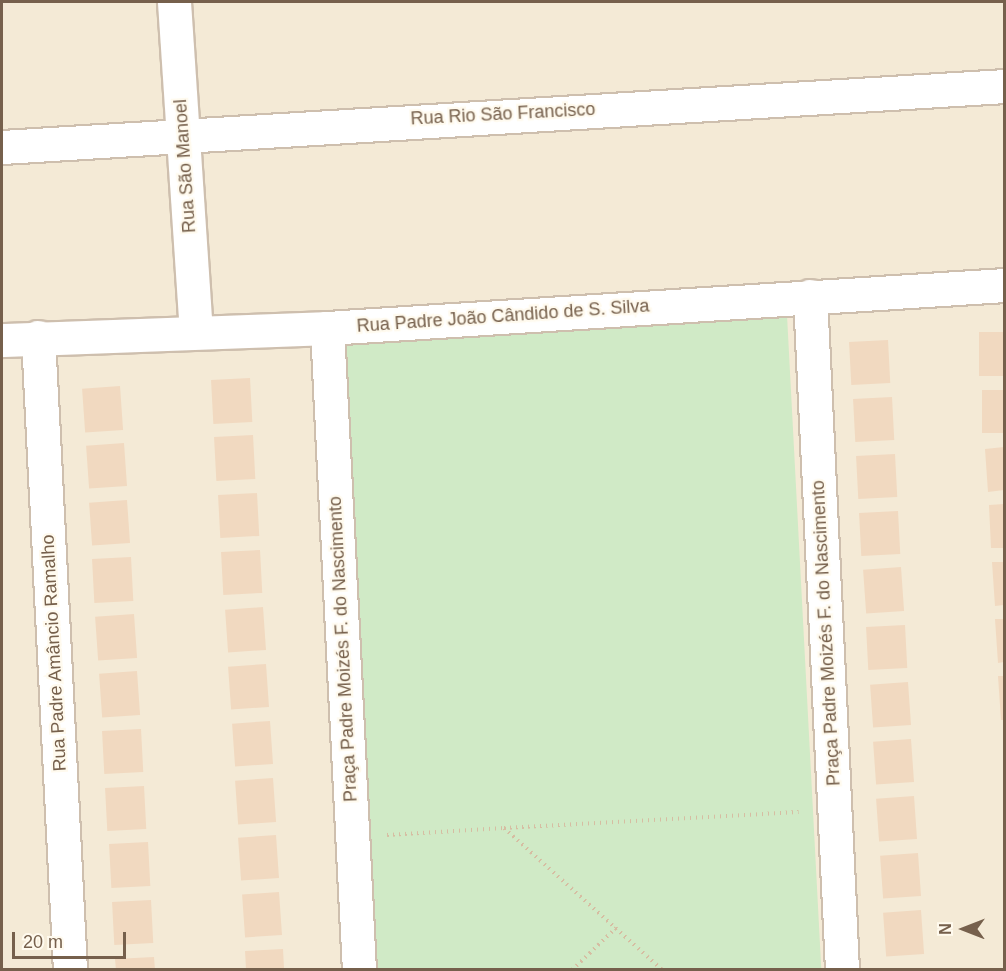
<!DOCTYPE html>
<html>
<head>
<meta charset="utf-8">
<style>
	body { margin:0 }
	#map { position:relative; width:1006px; height:971px; overflow:hidden; background:#fcf7e8; font-family:Helvetica,sans-serif }
	div>[style] { position:absolute }
	[style*='--x'] { left:calc(var(--x)*1px); top:calc(var(--y)*1px); width:calc(var(--w)*1px); rotate:calc(var(--a)*1deg) }
	.residential>* { inset:0; background:#f4ead6; transform-origin:0 0 }
	.green>* { inset:0; background:#d0eac6; transform-origin:0 0 }
	.building>* { inset:0; background:#f1d9c0; transform-origin:0 0 }
	.path>* { height:4px; margin-top:-2px; transform-origin:0; background:repeating-linear-gradient(90deg,#d6bda2 0 1.5px,transparent 0 6px) }
	.roads { filter:drop-shadow(2px 0 #cebfae) drop-shadow(-2px 0 #cebfae) drop-shadow(0 2px #cebfae) drop-shadow(0 -2px #cebfae) }
	.minor>* { height:33px; margin:-16.5px; padding:0 16.5px; transform-origin:16.5px; border-radius:16.5px; background:#fff }
	span { translate:-50% -50%; white-space:nowrap; text-align:center; line-height:1.15; -webkit-text-stroke:4.5px #fffaee; paint-order:stroke }
	.street-label { font-size:18px; color:#76604c }
	.frame { position:absolute; inset:0; border:3px solid #76604c; pointer-events:none }
	.north { position:absolute; left:934px; top:899px; width:60px; height:60px; -webkit-text-stroke:4px #fffaee; paint-order:stroke; rotate:270deg; font-size:16px; font-weight:700; line-height:24px; text-align:center; color:#76604c }
	.north::after { content:''; display:block; margin:auto; width:21px; height:27px; background:#76604c; clip-path:polygon(50% 0,100% 100%,50% 72%,0 100%) }
	.scale { position:absolute; left:12px; top:932px; width:114px; height:27px; box-sizing:border-box; border:3px solid #76604c; border-top:0; padding-left:8px; font-size:18px; line-height:21px; white-space:nowrap; color:#76604c; -webkit-text-stroke:4px #fffaee; paint-order:stroke }
</style>
</head>
<body>
<div id="map">
	<div class="residential">
		<div style="left:2px;top:2px;width:1002px;height:968px"></div>
	</div>
	<div class="green">
		<div style="left:787px;top:315px;width:655px;height:447px;rotate:87deg"></div>
	</div>
	<div class="building">
		<div style="left:1004px;top:332px;width:44px;height:25px;rotate:90deg"></div>
		<div style="left:888px;top:340px;width:43px;height:39px;rotate:87deg"></div>
		<div style="left:250px;top:378px;width:44px;height:39px;rotate:87deg"></div>
		<div style="left:120px;top:386px;width:44px;height:38px;rotate:86deg"></div>
		<div style="left:1004px;top:390px;width:43px;height:22px;rotate:90deg"></div>
		<div style="left:892px;top:397px;width:43px;height:39px;rotate:87deg"></div>
		<div style="left:253px;top:435px;width:44px;height:39px;rotate:87deg"></div>
		<div style="left:124px;top:443px;width:43px;height:38px;rotate:86deg"></div>
		<div style="clip-path:polygon(1004px 447px,1004px 490px,988px 492px,985px 449px)"></div>
		<div style="left:895px;top:454px;width:43px;height:39px;rotate:87deg"></div>
		<div style="left:257px;top:493px;width:43px;height:39px;rotate:87deg"></div>
		<div style="left:127px;top:500px;width:43px;height:38px;rotate:86deg"></div>
		<div style="clip-path:polygon(1004px 504px,1004px 548px,991px 548px,989px 505px)"></div>
		<div style="left:898px;top:511px;width:43px;height:39px;rotate:87deg"></div>
		<div style="left:260px;top:550px;width:43px;height:39px;rotate:87deg"></div>
		<div style="left:131px;top:557px;width:44px;height:39px;rotate:87deg"></div>
		<div style="clip-path:polygon(992px 562px,1004px 562px,1004px 605px,995px 606px)"></div>
		<div style="left:901px;top:567px;width:44px;height:38px;rotate:86deg"></div>
		<div style="left:263px;top:607px;width:43px;height:38px;rotate:86deg"></div>
		<div style="left:134px;top:614px;width:44px;height:39px;rotate:86deg"></div>
		<div style="clip-path:polygon(995px 619px,1004px 619px,1004px 662px,998px 663px)"></div>
		<div style="left:905px;top:625px;width:43px;height:39px;rotate:87deg"></div>
		<div style="left:266px;top:664px;width:43px;height:38px;rotate:86deg"></div>
		<div style="left:137px;top:671px;width:44px;height:38px;rotate:86deg"></div>
		<div style="clip-path:polygon(998px 676px,1004px 676px,1004px 720px,1001px 720px)"></div>
		<div style="left:908px;top:682px;width:43px;height:38px;rotate:86deg"></div>
		<div style="left:270px;top:721px;width:43px;height:38px;rotate:86deg"></div>
		<div style="left:141px;top:729px;width:43px;height:39px;rotate:87deg"></div>
		<div style="left:911px;top:739px;width:43px;height:38px;rotate:86deg"></div>
		<div style="left:273px;top:778px;width:44px;height:38px;rotate:86deg"></div>
		<div style="left:144px;top:786px;width:43px;height:39px;rotate:87deg"></div>
		<div style="left:914px;top:796px;width:43px;height:38px;rotate:86deg"></div>
		<div style="left:276px;top:835px;width:43px;height:38px;rotate:86deg"></div>
		<div style="left:148px;top:842px;width:44px;height:39px;rotate:87deg"></div>
		<div style="left:918px;top:853px;width:43px;height:38px;rotate:86deg"></div>
		<div style="left:279px;top:892px;width:43px;height:37px;rotate:86deg"></div>
		<div style="left:151px;top:900px;width:43px;height:39px;rotate:87deg"></div>
		<div style="left:921px;top:910px;width:44px;height:38px;rotate:86deg"></div>
		<div style="left:283px;top:949px;width:21px;height:38px;rotate:87deg"></div>
		<div style="clip-path:polygon(154px 957px,155px 970px,116px 970px,115px 959px)"></div>
	</div>
	<div class="path">
		<div style="--x:504;--y:828;--w:295;--a:-3.1"></div>
		<div style="--x:387;--y:835;--w:117;--a:-3.4"></div>
		<div style="--x:504;--y:828;--w:212;--a:41.9"></div>
		<div style="--x:572;--y:970;--w:61;--a:-43.7"></div>
	</div>
	<div class="roads">
		<div class="minor">
			<div style="--x:174;--y:2;--w:329;--a:86.2"></div>
			<div style="--x:2;--y:147;--w:1004;--a:-3.48"></div>
			<div style="--x:810;--y:296;--w:675;--a:87.28"></div>
			<div style="--x:327;--y:328;--w:643;--a:87.15"></div>
			<div style="--x:38;--y:337;--w:634;--a:87.11"></div>
			<div style="--x:2;--y:340;--w:325;--a:-2.1"></div>
			<div style="--x:327;--y:328;--w:678;--a:-3.63"></div>
		</div>
	</div>
	<div class="street-label">
		<span style="left:503px;top:114px;rotate:-3deg">Rua Rio São Francisco</span>
		<span style="left:185px;top:166px;rotate:-94deg">Rua São Manoel</span>
		<span style="left:503px;top:316px;rotate:-4deg">Rua Padre João Cândido de S. Silva</span>
		<span style="left:826px;top:633px;rotate:-93deg">Praça Padre Moizés F. do Nascimento</span>
		<span style="left:343px;top:649px;rotate:-93deg">Praça Padre Moizés F. do Nascimento</span>
		<span style="left:54px;top:653px;rotate:-93deg">Rua Padre Amâncio Ramalho</span>
	</div>
	<div class="frame"></div>
	<div class="north">N</div>
	<div class="scale">20 m</div>
</div>
</body>
</html>
